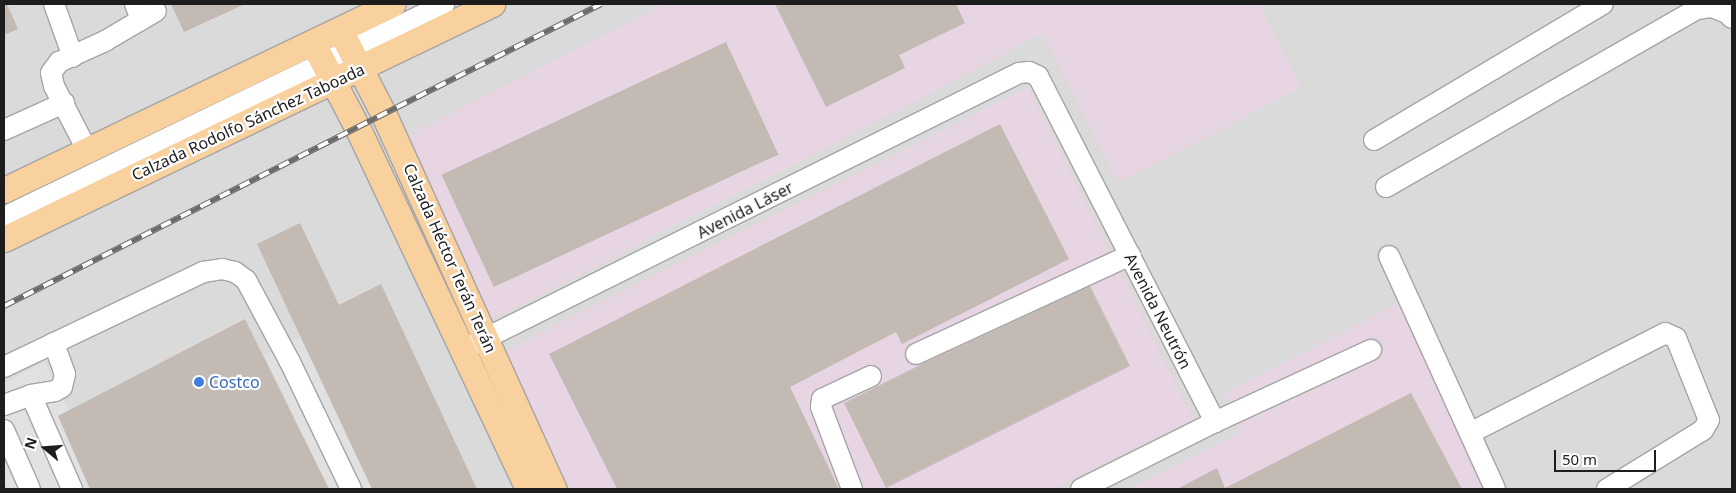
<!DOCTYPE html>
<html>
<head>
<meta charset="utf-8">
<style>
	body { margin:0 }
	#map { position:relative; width:1736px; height:493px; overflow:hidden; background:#eeeae3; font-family:"Noto Sans",sans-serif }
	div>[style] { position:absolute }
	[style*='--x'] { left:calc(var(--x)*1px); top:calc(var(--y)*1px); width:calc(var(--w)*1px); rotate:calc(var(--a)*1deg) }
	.residential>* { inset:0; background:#dbdada; transform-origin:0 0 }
	.industrial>* { inset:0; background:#e7d5e3 }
	.parking>* { inset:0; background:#e1e1e1 }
	.building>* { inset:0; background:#c2bab3; transform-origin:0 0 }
	.roads { filter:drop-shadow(1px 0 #a4a4a4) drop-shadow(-1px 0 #a4a4a4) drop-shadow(0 1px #a4a4a4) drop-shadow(0 -1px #a4a4a4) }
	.minor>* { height:20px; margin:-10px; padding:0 10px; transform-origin:10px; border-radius:10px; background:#fff }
	.major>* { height:25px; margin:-12.5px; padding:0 12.5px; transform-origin:12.5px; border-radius:12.5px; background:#f8d19e }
	.rail>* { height:5.5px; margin-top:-2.75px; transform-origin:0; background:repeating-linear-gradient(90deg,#fff 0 11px,#6b6b6b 0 22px); box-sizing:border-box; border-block:1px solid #6b6b6b }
	.dots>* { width:14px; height:14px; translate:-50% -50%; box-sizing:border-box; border:2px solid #fff; border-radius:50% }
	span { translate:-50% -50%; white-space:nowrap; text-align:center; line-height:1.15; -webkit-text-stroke:4.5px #fff; paint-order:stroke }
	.street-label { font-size:16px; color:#1d1d1d }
	.shop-label { font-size:16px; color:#366cbe }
	.left { translate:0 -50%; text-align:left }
	.frame { position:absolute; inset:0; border:5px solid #1d1d1d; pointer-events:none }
	.north { position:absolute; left:20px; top:423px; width:50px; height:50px; -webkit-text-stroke:4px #fff; paint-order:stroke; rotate:288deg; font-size:14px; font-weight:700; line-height:20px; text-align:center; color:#1d1d1d }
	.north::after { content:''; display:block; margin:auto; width:18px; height:22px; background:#1d1d1d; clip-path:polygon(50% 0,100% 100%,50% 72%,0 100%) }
	.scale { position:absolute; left:1554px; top:450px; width:102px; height:22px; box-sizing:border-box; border:2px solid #1d1d1d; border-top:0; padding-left:6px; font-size:15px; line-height:18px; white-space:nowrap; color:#1d1d1d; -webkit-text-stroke:4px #fff; paint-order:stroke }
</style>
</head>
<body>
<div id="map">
	<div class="residential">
		<div style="left:4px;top:4px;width:1728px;height:485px"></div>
	</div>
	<div class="industrial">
		<div style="clip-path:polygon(665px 4px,1258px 4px,1301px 88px,1118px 182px,1043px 33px,827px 148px,488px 321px,404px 138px)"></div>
		<div style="clip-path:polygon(1028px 88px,1193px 419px,1052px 489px,571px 489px,503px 352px)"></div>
		<div style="clip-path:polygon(1398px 304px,1492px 489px,1129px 489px,1242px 431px,1224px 393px)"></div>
	</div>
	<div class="parking">
		<div style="clip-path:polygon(301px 337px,372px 489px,329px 489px,264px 355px)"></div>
		<div style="clip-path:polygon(44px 362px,69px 410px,58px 416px,89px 489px,8px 489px,4px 481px,4px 383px)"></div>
	</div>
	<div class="building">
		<div style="clip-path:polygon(4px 4px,7px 4px,18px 29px,4px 35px)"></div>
		<div style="clip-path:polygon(171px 4px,245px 4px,184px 32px)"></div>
		<div style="clip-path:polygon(775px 4px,956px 4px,965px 23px,899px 55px,905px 68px,826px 107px)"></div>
		<div style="left:726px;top:42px;width:124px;height:314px;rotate:65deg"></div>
		<div style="clip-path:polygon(1000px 124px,1069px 259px,902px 344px,896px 332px,790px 387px,839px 489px,617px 489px,549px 354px)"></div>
		<div style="clip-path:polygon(300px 223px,339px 305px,381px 284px,477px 489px,372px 489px,257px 244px)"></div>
		<div style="clip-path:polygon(1090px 286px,1130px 366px,886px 488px,844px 403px,920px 365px)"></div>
		<div style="clip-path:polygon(245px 319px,329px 489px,90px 489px,58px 416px)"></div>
		<div style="clip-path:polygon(1411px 393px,1462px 489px,1177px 489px,1217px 468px,1225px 488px)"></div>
	</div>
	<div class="roads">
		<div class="minor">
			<div style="--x:54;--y:4;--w:56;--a:70.3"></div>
			<div style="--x:135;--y:4;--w:17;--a:69"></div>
			<div style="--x:4;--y:130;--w:66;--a:-24.2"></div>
			<div style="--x:1374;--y:140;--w:266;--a:-30.7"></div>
			<div style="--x:87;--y:150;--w:72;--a:-117.3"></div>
			<div style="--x:54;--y:86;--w:13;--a:-103"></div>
			<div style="--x:51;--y:73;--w:14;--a:-54"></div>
			<div style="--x:59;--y:62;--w:51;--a:-24.5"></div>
			<div style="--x:105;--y:41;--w:59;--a:-30.5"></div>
			<div style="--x:1386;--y:187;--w:358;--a:-29.8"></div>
			<div style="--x:1697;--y:9;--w:15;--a:-8"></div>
			<div style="--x:1712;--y:7;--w:16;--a:22"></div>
			<div style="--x:1727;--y:13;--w:7;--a:45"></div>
			<div style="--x:4;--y:217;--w:489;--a:-25.8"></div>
			<div style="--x:1389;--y:256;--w:256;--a:65.5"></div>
			<div style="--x:462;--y:350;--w:622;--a:-26.44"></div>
			<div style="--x:1019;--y:73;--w:10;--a:-6"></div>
			<div style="--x:1029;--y:72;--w:10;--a:24"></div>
			<div style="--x:1038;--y:76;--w:389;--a:62.9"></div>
			<div style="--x:916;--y:354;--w:236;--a:-24.8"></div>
			<div style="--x:4;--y:367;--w:221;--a:-25.5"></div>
			<div style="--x:203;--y:272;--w:19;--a:-9"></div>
			<div style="--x:222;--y:269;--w:13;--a:13"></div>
			<div style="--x:235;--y:272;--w:14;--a:36"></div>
			<div style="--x:246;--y:280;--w:93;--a:61.8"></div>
			<div style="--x:290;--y:362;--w:141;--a:64.3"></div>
			<div style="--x:31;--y:395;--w:24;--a:-9"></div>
			<div style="--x:55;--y:391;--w:8;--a:-30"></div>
			<div style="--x:62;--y:387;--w:13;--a:-77"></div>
			<div style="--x:65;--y:374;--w:33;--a:-110"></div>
			<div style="--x:4;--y:405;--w:29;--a:-20"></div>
			<div style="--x:31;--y:395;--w:103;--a:66.4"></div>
			<div style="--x:4;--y:430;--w:64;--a:66.2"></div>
			<div style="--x:1470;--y:433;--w:219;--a:-27.1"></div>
			<div style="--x:1665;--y:333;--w:12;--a:24"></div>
			<div style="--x:1676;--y:338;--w:88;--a:68.1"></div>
			<div style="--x:1709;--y:420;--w:12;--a:121"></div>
			<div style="--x:1703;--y:430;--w:113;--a:148.4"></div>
			<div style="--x:852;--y:489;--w:88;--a:-110.7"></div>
			<div style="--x:821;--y:407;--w:8;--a:-83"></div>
			<div style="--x:822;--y:399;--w:54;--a:-25.1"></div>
			<div style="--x:1081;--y:489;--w:150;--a:-26.6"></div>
			<div style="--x:1215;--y:422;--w:172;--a:-24.8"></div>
		</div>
		<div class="major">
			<div style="--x:340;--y:30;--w:96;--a:62.6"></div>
			<div style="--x:384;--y:115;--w:411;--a:65.6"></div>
			<div style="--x:313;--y:43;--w:95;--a:62.4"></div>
			<div style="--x:357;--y:127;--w:400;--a:64.7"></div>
			<div style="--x:4;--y:190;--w:431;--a:-25.6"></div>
			<div style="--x:4;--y:239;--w:542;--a:-25.71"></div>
		</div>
	</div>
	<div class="rail">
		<div style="--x:4;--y:306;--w:669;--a:-26.83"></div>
	</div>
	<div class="dots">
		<div style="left:199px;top:382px;background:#3f7fe0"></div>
	</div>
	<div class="street-label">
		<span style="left:248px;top:122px;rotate:-25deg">Calzada Rodolfo Sánchez Taboada</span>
		<span style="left:745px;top:210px;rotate:-27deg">Avenida Láser</span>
		<span style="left:450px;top:258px;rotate:66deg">Calzada Héctor Terán Terán</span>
		<span style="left:1158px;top:311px;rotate:63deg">Avenida Neutrón</span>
	</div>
	<div class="shop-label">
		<span class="left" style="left:209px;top:382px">Costco</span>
	</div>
	<div class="frame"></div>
	<div class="north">N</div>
	<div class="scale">50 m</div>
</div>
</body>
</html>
